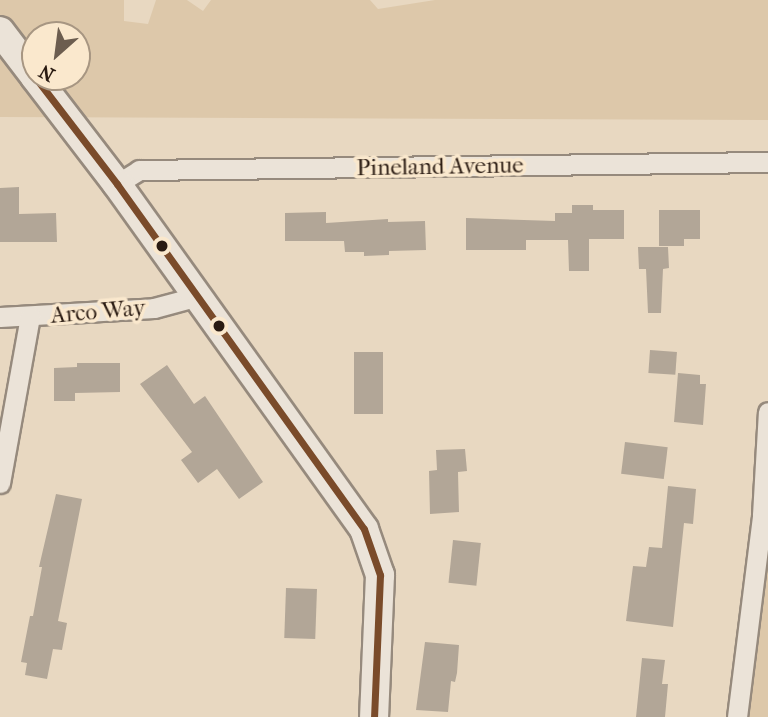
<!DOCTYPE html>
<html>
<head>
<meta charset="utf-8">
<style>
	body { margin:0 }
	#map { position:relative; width:768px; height:717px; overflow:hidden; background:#e8d8c1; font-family:"IM FELL French Canon",serif }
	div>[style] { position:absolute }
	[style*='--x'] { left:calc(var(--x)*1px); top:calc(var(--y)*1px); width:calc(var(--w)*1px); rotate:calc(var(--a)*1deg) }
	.green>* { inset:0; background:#ddc8aa }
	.building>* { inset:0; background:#b2a697; transform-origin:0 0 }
	.roads { filter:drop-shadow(2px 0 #968a7d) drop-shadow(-2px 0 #968a7d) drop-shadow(0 2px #968a7d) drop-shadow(0 -2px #968a7d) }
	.street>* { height:19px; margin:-9.5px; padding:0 9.5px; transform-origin:9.5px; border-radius:9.5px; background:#ebe3d8 }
	.secondary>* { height:28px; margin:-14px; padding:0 14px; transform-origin:14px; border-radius:14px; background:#ebe3d8 }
	.bus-1>* { height:7px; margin:-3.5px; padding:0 3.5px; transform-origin:3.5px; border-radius:3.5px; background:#7a4b2a }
	.dots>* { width:19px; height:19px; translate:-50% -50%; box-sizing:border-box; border:4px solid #fae8cd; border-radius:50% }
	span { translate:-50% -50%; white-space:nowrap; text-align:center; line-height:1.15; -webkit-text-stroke:7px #fae8cd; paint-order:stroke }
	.street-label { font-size:23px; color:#2a1b12 }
	.north { position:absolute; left:21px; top:21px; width:70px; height:70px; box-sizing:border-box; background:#fae8cd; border:2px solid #a79682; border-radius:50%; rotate:208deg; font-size:19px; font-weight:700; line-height:28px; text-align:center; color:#2a1b12 }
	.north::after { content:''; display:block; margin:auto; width:24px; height:32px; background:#6c5d4f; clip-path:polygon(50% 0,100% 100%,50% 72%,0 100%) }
</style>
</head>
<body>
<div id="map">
	<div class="green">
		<div style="clip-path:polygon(evenodd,0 0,124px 0,124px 21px,148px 24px,156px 0,187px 0,203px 11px,211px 0,370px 0,378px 9px,435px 0,768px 0,768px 120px,0 117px,0 0,35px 35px,77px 35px,77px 77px,35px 77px,35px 35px)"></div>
		<div style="clip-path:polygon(768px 546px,768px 717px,749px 717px)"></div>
	</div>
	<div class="building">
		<div style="clip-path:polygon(19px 187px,19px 214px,56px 213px,57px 242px,0 242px,0 188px)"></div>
		<div style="clip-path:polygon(572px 205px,593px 205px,593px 210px,624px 210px,624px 239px,589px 239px,589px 271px,569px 271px,568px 240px,526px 240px,526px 250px,466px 250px,466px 218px,555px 221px,555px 213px,572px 213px)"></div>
		<div style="clip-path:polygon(659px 210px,700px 210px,700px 239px,684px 239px,684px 246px,659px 246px)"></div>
		<div style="clip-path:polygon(326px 212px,326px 223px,388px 219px,388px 222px,425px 221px,426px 250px,389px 251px,389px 255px,364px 256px,364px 252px,345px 252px,344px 241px,285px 241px,285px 213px)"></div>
		<div style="clip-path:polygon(638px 247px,668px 247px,669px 268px,663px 269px,661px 313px,648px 313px,646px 269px,639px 269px)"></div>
		<div style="left:650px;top:350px;width:27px;height:23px;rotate:4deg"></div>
		<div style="left:354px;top:352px;width:29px;height:62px"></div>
		<div style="clip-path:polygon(77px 363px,120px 363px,120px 392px,75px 393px,75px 401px,54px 401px,54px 368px,77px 367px)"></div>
		<div style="clip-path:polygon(167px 365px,194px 404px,205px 396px,263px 482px,239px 499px,217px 469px,198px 483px,181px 460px,192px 452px,140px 384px)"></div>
		<div style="clip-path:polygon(678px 373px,700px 375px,700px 384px,706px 384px,703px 425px,674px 422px)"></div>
		<div style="left:625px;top:442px;width:43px;height:32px;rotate:7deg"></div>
		<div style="clip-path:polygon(465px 449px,467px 471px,458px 472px,459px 512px,430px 514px,429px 471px,437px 470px,436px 450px)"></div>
		<div style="clip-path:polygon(668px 486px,696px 489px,693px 524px,684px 523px,673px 627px,626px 621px,633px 566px,646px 567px,649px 547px,662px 548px)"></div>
		<div style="clip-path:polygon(56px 494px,82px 499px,58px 621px,67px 623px,62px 650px,53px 649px,47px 679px,25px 675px,27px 663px,21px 662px,30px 616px,33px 616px,42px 567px,39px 567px)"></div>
		<div style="left:453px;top:540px;width:28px;height:43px;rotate:6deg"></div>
		<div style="left:286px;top:588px;width:31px;height:50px;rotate:2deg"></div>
		<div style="clip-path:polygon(425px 642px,459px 645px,457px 673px,455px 682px,451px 681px,448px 712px,416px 710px)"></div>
		<div style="clip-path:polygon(642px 658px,665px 660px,662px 684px,668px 684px,665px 717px,636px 717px)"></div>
	</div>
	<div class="roads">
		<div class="street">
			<div style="--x:117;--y:184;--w:26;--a:-32"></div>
			<div style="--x:139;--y:170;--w:629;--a:-0.73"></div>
			<div style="--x:0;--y:317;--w:154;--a:-3.3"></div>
			<div style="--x:154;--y:308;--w:42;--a:-15"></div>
			<div style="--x:0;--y:483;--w:169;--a:-79.8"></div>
			<div style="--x:737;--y:717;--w:204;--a:-82.9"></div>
			<div style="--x:762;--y:515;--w:103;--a:-86.7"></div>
		</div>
		<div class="secondary">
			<div style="--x:0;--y:31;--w:58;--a:52.7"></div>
			<div style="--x:35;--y:77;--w:135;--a:52.5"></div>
			<div style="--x:117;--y:184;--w:424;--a:54.4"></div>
			<div style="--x:364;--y:529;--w:49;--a:70.8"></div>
			<div style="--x:380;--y:575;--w:142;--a:92.4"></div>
		</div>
	</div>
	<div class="bus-1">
		<div style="--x:35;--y:77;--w:135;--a:52.5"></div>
		<div style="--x:117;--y:184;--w:424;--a:54.4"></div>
		<div style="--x:364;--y:529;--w:49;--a:70.8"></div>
		<div style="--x:380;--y:575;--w:142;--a:92.4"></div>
	</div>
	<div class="dots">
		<div style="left:162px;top:246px;background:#2a1b12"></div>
		<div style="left:219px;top:326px;background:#2a1b12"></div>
	</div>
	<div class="street-label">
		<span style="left:440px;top:167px;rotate:-1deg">Pineland Avenue</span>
		<span style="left:98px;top:312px;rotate:-5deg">Arco Way</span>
	</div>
	<div class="north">N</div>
</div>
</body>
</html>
